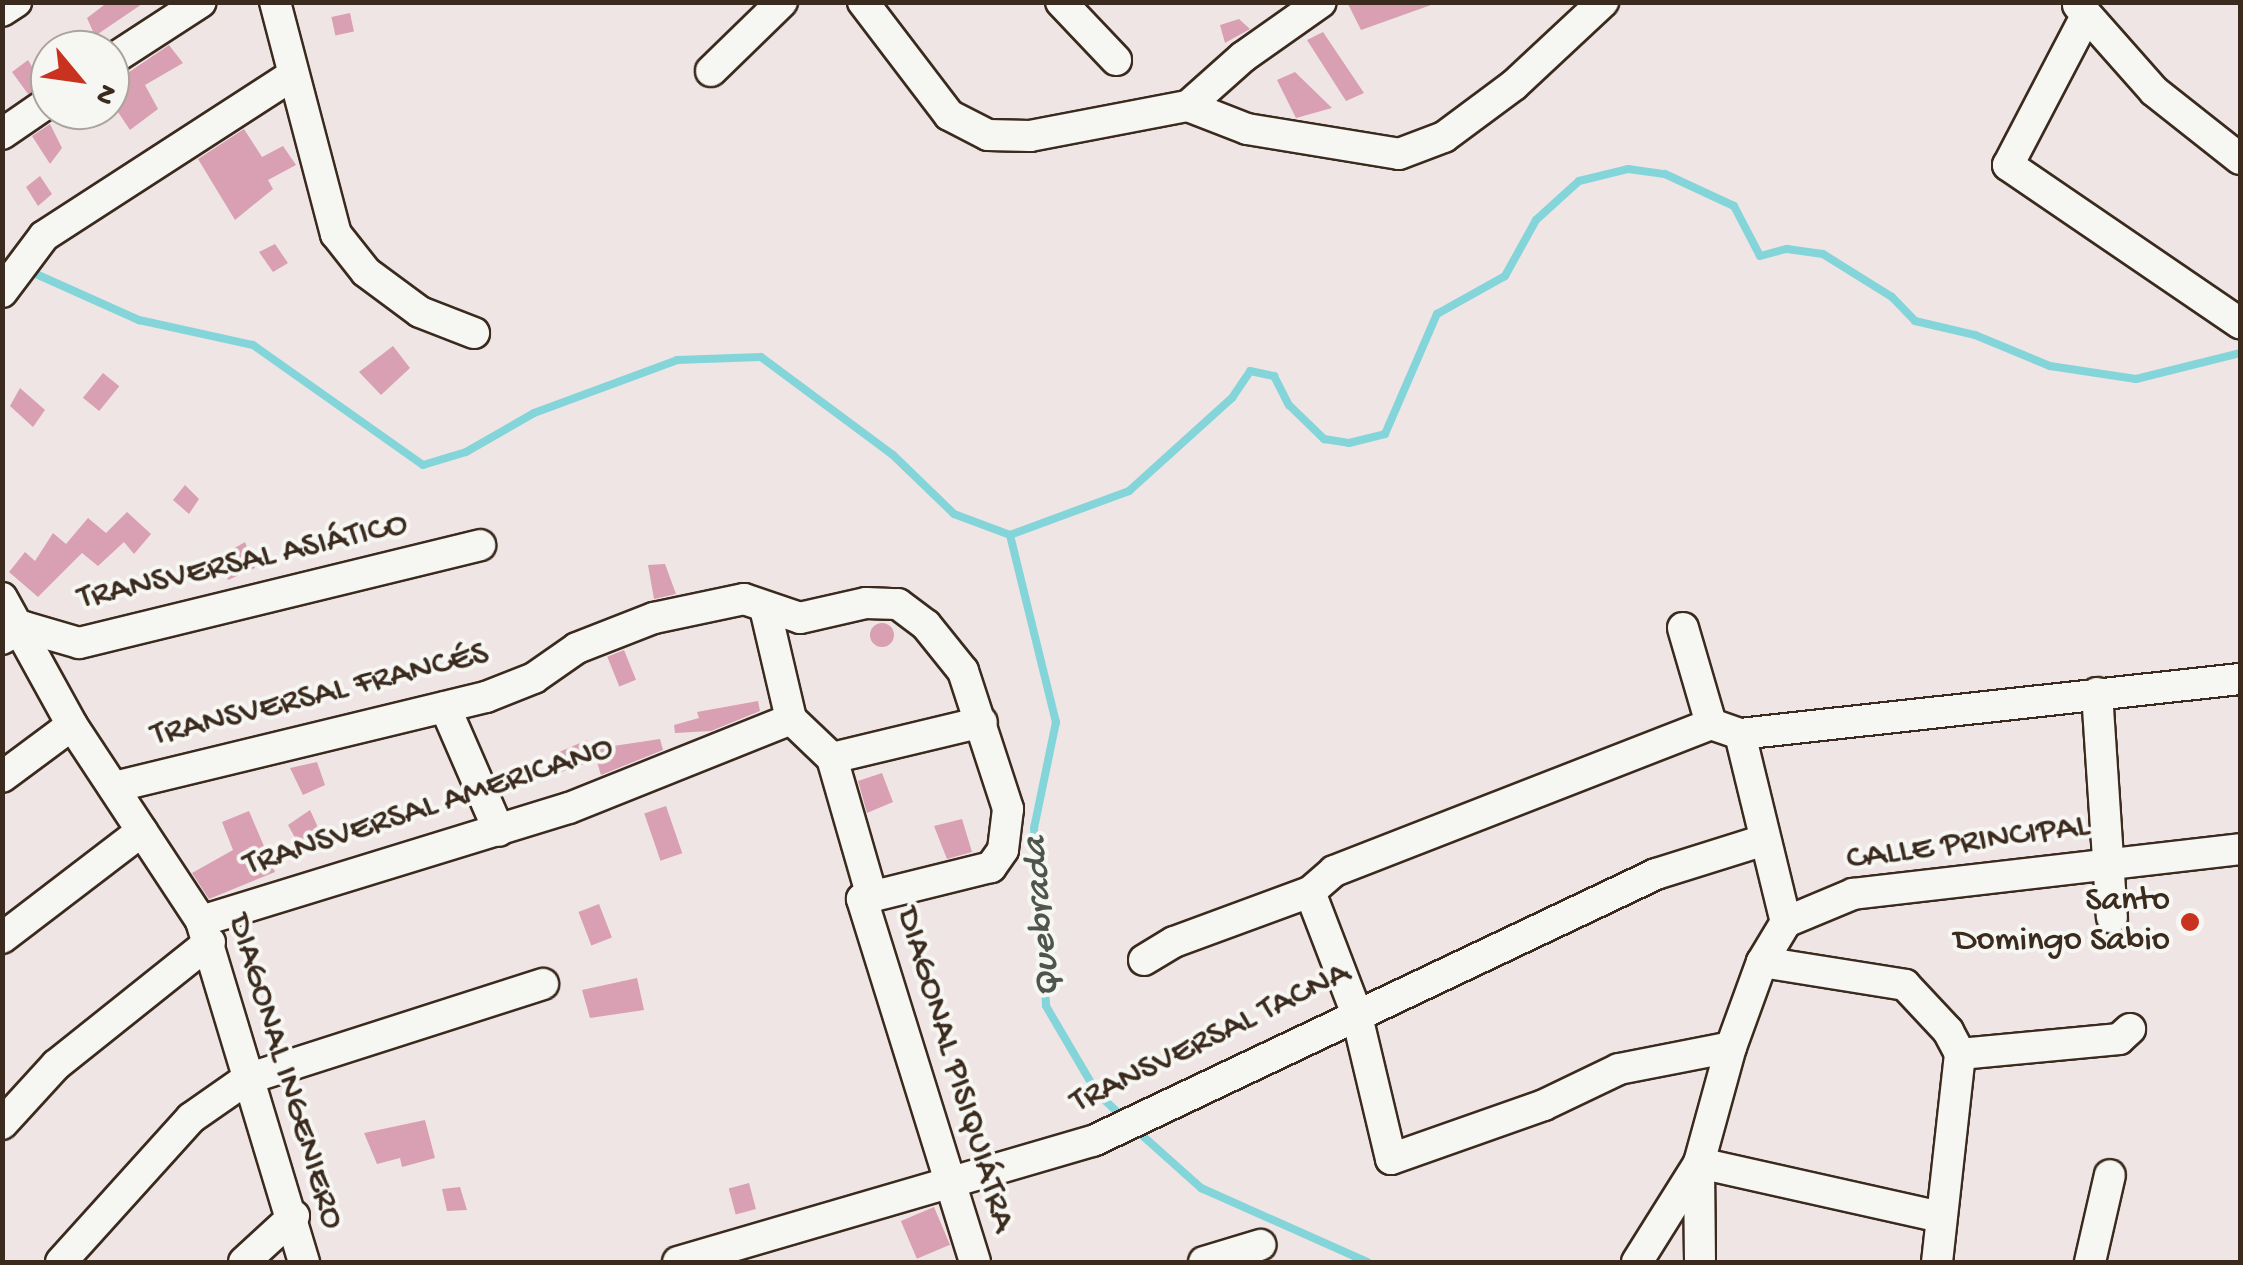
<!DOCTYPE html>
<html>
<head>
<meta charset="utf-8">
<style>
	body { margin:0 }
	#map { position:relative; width:2243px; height:1265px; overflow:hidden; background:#f0e5e5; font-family:"Gochi Hand",sans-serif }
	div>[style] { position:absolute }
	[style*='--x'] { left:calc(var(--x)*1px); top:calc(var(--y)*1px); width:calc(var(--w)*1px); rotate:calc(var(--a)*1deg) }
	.stream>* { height:8px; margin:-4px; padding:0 4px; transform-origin:4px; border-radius:4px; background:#84d5da }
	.building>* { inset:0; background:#d8a0b2; transform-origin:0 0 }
	.round { border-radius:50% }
	.roads { filter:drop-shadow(2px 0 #3b2a1e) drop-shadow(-2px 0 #3b2a1e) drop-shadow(0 2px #3b2a1e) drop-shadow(0 -2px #3b2a1e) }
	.minor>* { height:30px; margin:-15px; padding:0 15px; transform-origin:15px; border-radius:15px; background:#f6f6f2 }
	.dots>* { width:28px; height:28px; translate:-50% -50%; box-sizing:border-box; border:5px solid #f6f6f2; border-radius:50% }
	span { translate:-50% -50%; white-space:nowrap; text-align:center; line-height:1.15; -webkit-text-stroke:8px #f6f6f2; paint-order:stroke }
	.street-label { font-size:35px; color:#3b2a1e }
	.poi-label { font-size:35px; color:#3b2a1e }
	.right { translate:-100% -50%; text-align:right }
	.water-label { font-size:38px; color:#4d554d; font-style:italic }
	.frame { position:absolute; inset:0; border:5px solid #3b2a1e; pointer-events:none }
	.north { position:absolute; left:30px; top:30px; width:100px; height:100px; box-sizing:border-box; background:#f6f6f2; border:2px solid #aba49d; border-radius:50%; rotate:119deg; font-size:28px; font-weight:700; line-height:40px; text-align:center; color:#3b2a1e }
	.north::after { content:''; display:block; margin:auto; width:35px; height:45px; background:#c8321e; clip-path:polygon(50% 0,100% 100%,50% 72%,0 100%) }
</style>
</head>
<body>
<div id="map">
	<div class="stream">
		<div style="--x:27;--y:270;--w:123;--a:24.1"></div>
		<div style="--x:139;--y:320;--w:117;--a:12.4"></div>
		<div style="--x:253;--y:345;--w:208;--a:35.2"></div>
		<div style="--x:423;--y:465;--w:45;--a:-16.8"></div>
		<div style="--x:466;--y:452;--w:78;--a:-29.8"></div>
		<div style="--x:534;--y:413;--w:153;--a:-20.3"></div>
		<div style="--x:677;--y:360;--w:84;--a:-2"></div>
		<div style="--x:761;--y:357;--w:164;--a:36.6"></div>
		<div style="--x:893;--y:455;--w:85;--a:44"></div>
		<div style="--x:954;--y:514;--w:60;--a:20.6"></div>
		<div style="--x:1010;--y:535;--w:127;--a:-20.3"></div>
		<div style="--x:1129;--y:491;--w:139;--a:-42.1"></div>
		<div style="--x:1232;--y:398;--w:32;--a:-56"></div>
		<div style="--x:1250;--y:371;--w:25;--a:12"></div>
		<div style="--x:1274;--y:376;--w:33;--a:63"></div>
		<div style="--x:1289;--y:405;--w:49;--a:44.2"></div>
		<div style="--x:1324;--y:439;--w:25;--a:9"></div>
		<div style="--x:1349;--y:443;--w:37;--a:-14"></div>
		<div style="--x:1385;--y:434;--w:131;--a:-66.6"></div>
		<div style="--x:1437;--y:314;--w:78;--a:-29.2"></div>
		<div style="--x:1505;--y:276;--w:64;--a:-61"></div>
		<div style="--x:1536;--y:220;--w:58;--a:-42.2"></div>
		<div style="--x:1579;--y:181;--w:50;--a:-13.8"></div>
		<div style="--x:1628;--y:169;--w:37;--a:8"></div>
		<div style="--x:1665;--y:174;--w:76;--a:24.9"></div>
		<div style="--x:1734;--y:206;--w:56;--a:62.5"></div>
		<div style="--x:1760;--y:256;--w:28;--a:-15"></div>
		<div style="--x:1787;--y:249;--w:36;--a:8"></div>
		<div style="--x:1823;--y:254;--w:81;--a:31.9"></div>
		<div style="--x:1892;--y:297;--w:33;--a:46"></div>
		<div style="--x:1915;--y:321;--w:62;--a:13.1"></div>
		<div style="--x:1975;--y:335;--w:81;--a:22.5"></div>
		<div style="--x:2050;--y:366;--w:87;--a:8.6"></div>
		<div style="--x:2136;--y:379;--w:107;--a:-14"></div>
		<div style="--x:1010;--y:535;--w:193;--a:76.2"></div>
		<div style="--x:1056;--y:722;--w:108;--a:101.7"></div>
		<div style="--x:1034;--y:828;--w:178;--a:86.1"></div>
		<div style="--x:1046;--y:1006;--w:101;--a:59.6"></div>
		<div style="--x:1097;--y:1093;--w:38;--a:43"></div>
		<div style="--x:1135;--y:1129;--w:89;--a:41.8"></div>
		<div style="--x:1201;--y:1188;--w:182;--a:24"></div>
	</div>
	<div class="building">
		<div style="clip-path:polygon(108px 2px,145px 2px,95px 36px,87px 18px)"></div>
		<div style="clip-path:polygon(1347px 2px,1430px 2px,1431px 5px,1361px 30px)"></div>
		<div style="left:350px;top:13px;width:19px;height:19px;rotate:78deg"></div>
		<div style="clip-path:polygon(1239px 19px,1250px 29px,1225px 43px,1220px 25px)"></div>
		<div style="clip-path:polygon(1323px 32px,1364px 93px,1346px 101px,1307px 40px)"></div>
		<div style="clip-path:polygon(169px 45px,183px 63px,145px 85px,158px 109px,130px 130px,110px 100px,110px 85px)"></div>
		<div style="clip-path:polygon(28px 60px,34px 70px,50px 61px,50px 82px,28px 94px,12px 72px)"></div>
		<div style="clip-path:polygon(1295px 72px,1332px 108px,1296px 118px,1277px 80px)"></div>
		<div style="clip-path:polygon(50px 124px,62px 148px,50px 164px,32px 136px)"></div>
		<div style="clip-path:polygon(244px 129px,262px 157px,283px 146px,296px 165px,268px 180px,273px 189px,235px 220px,198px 159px)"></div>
		<div style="clip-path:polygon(40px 176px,52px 194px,38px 206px,26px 187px)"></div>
		<div style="clip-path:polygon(275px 244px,288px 263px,273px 272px,259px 252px)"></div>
		<div style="clip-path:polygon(393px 346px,410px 368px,381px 395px,359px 372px)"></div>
		<div style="left:103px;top:373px;width:21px;height:32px;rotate:39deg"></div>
		<div style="clip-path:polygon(20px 388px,45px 410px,33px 427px,10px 406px)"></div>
		<div style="clip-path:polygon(185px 485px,199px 499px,189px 514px,173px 500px)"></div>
		<div style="clip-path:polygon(127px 512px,151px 534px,134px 554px,124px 542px,98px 566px,82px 553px,38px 597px,9px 572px,25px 552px,35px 561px,53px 533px,66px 544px,88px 518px,106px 533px)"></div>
		<div style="clip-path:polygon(245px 542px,255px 568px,228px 580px,221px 556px)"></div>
		<div style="clip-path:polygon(665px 564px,676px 594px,654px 599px,648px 565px)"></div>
		<div class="round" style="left:870px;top:623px;width:24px;height:24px"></div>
		<div style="left:624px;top:650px;width:32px;height:18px;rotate:68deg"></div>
		<div style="clip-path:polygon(758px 701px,760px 711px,711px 731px,675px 733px,674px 725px,699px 718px,697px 712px)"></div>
		<div style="clip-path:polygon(660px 739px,663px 750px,601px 775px,593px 749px)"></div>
		<div style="clip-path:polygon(587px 740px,594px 761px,558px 773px,550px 756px)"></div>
		<div style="clip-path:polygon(317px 762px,325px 785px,303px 795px,290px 768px)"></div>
		<div style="clip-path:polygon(882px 773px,893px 802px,867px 813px,858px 781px)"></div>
		<div style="left:666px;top:806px;width:50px;height:23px;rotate:71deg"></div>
		<div style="clip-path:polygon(310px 810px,323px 838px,304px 854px,288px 825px)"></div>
		<div style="clip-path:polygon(249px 811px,275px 872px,209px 899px,192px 873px,233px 850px,222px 822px)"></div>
		<div style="clip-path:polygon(962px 819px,972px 852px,947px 859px,934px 826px)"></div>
		<div style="left:599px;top:904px;width:36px;height:22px;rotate:69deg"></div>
		<div style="clip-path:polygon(637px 978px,644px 1010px,590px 1018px,582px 990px)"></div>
		<div style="clip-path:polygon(425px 1120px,435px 1158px,402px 1167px,400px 1158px,377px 1164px,364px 1133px)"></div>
		<div style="left:749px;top:1183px;width:27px;height:21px;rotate:75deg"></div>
		<div style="clip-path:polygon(460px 1187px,467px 1210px,447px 1211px,442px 1189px)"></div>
		<div style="left:934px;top:1207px;width:41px;height:36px;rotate:67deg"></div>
	</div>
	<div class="roads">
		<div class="minor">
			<div style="--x:275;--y:2;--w:240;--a:75.3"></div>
			<div style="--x:336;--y:234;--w:48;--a:51.7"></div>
			<div style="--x:366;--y:272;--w:67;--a:36.5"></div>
			<div style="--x:420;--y:312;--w:58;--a:21.3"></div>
			<div style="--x:863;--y:2;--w:142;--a:52.7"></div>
			<div style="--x:949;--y:115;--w:44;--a:27.1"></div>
			<div style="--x:988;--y:135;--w:42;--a:1.4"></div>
			<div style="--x:1030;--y:136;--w:161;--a:-10.8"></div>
			<div style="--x:1188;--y:106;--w:63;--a:21.3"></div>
			<div style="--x:1247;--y:129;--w:154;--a:9.3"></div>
			<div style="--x:1399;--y:154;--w:48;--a:-20.7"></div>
			<div style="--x:1444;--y:137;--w:87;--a:-36.6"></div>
			<div style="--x:1514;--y:85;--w:122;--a:-43"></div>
			<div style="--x:1061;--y:2;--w:80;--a:46.5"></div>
			<div style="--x:2078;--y:5;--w:115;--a:48.5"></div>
			<div style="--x:2154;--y:91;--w:110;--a:38.3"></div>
			<div style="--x:2;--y:11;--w:17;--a:-33"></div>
			<div style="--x:2085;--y:18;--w:166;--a:117.6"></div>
			<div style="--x:2008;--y:165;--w:281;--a:34.3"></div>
			<div style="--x:110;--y:61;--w:108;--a:-33"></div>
			<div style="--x:711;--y:71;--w:99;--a:-44.2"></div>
			<div style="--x:1188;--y:106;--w:74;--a:-41.7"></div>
			<div style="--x:1243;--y:57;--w:95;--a:-35.2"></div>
			<div style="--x:2;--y:134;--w:58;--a:-34.5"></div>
			<div style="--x:2;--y:292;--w:70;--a:-53.1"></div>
			<div style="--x:44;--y:236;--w:297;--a:-32.9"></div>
			<div style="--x:2;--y:598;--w:145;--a:61.1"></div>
			<div style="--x:72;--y:725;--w:235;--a:56.6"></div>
			<div style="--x:201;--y:921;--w:356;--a:73.2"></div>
			<div style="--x:765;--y:608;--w:114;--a:76.8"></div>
			<div style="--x:791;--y:719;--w:57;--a:43.6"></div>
			<div style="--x:832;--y:758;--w:145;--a:73.9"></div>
			<div style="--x:1683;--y:628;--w:100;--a:73.7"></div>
			<div style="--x:1711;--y:724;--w:31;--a:19"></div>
			<div style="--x:1740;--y:734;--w:194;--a:76.3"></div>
			<div style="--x:2;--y:639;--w:25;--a:-29"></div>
			<div style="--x:24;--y:627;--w:57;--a:16.2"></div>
			<div style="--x:79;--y:643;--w:413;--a:-13.7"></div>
			<div style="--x:2097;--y:693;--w:225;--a:86.2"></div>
			<div style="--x:445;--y:707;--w:135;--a:66.5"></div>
			<div style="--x:1740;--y:734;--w:503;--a:-6.28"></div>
			<div style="--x:832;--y:758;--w:154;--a:-13.5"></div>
			<div style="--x:2;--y:777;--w:87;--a:-36.6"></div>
			<div style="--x:114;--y:787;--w:383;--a:-13.6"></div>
			<div style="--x:486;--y:697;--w:52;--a:-21.6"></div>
			<div style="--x:534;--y:678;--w:52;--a:-34.9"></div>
			<div style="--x:577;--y:648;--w:83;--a:-21.3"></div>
			<div style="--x:654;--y:618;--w:92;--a:-11.9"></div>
			<div style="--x:744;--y:599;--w:59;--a:18.7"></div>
			<div style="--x:800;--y:618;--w:68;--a:-12.8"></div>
			<div style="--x:866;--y:603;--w:32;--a:2"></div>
			<div style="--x:898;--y:604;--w:35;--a:37"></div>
			<div style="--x:926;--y:625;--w:59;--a:51.2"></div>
			<div style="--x:963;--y:671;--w:145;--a:71.9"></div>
			<div style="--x:1008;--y:809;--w:41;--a:97"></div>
			<div style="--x:1003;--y:850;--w:21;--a:125"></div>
			<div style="--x:991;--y:867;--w:133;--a:166.1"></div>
			<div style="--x:862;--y:899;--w:380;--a:72.7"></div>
			<div style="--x:1310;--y:892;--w:129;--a:69"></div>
			<div style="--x:1356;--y:1012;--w:151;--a:76.6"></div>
			<div style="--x:1391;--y:1159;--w:162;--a:-19.4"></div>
			<div style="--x:1544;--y:1105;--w:83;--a:-25.6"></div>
			<div style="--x:1619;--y:1069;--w:114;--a:-11.1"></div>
			<div style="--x:201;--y:921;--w:385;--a:-17.1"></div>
			<div style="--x:569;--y:808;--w:239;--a:-21.8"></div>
			<div style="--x:2;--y:938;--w:176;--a:-37.4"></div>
			<div style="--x:1144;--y:960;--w:35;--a:-31"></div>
			<div style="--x:1174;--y:942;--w:145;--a:-20.2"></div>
			<div style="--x:1310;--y:892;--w:32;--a:-41"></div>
			<div style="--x:1334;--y:871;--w:405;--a:-21.3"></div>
			<div style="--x:1762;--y:962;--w:145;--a:9.1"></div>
			<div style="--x:1905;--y:985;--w:63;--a:46.9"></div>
			<div style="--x:1948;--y:1031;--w:26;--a:62"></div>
			<div style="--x:1960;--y:1054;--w:209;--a:96.3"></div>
			<div style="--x:1960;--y:1054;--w:160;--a:-5.4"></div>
			<div style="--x:2119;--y:1039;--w:15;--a:-42"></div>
			<div style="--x:2;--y:1124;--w:80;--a:-47.5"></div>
			<div style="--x:56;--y:1065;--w:197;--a:-38.6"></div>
			<div style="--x:61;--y:1262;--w:194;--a:-47.9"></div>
			<div style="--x:191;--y:1118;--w:68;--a:-34.9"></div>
			<div style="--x:247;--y:1079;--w:311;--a:-17.8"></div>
			<div style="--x:244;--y:1262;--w:68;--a:-42.6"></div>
			<div style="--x:678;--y:1262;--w:432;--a:-16.3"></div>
			<div style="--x:1093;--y:1141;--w:623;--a:-25.37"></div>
			<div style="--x:1656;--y:874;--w:110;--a:-17.4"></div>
			<div style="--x:1204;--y:1262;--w:59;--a:-16.9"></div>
			<div style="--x:1637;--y:1262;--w:117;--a:-57.9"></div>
			<div style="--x:1699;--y:1163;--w:120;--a:-74.6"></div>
			<div style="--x:1731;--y:1047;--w:90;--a:-70"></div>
			<div style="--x:1762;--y:962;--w:47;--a:-59"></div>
			<div style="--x:1786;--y:922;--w:73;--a:-22.7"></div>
			<div style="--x:1853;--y:894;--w:390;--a:-6.6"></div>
			<div style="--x:1700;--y:1262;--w:99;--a:-90.6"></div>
			<div style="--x:1699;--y:1163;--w:248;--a:12.6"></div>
			<div style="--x:2090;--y:1262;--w:89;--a:-77.1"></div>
		</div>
	</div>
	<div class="dots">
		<div style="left:2190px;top:922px;background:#c8321e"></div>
	</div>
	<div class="street-label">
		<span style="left:243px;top:563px;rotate:-13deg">TRANSVERSAL ASIÁTICO</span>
		<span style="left:320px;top:696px;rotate:-14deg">TRANSVERSAL FRANCÉS</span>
		<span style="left:429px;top:808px;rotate:-18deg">TRANSVERSAL AMERICANO</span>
		<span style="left:1968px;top:844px;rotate:-8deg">CALLE PRINCIPAL</span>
		<span style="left:1211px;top:1039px;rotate:-26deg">TRANSVERSAL TACNA</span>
		<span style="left:954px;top:1070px;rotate:73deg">DIAGONAL PISIQUIÁTRA</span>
		<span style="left:284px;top:1072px;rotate:73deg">DIAGONAL INGENIERO</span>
	</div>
	<div class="poi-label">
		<span class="right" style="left:2170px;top:922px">Santo<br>Domingo Sabio</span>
	</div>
	<div class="water-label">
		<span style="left:1044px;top:917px;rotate:-95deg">Quebrada</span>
	</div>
	<div class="frame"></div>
	<div class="north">N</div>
</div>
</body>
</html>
